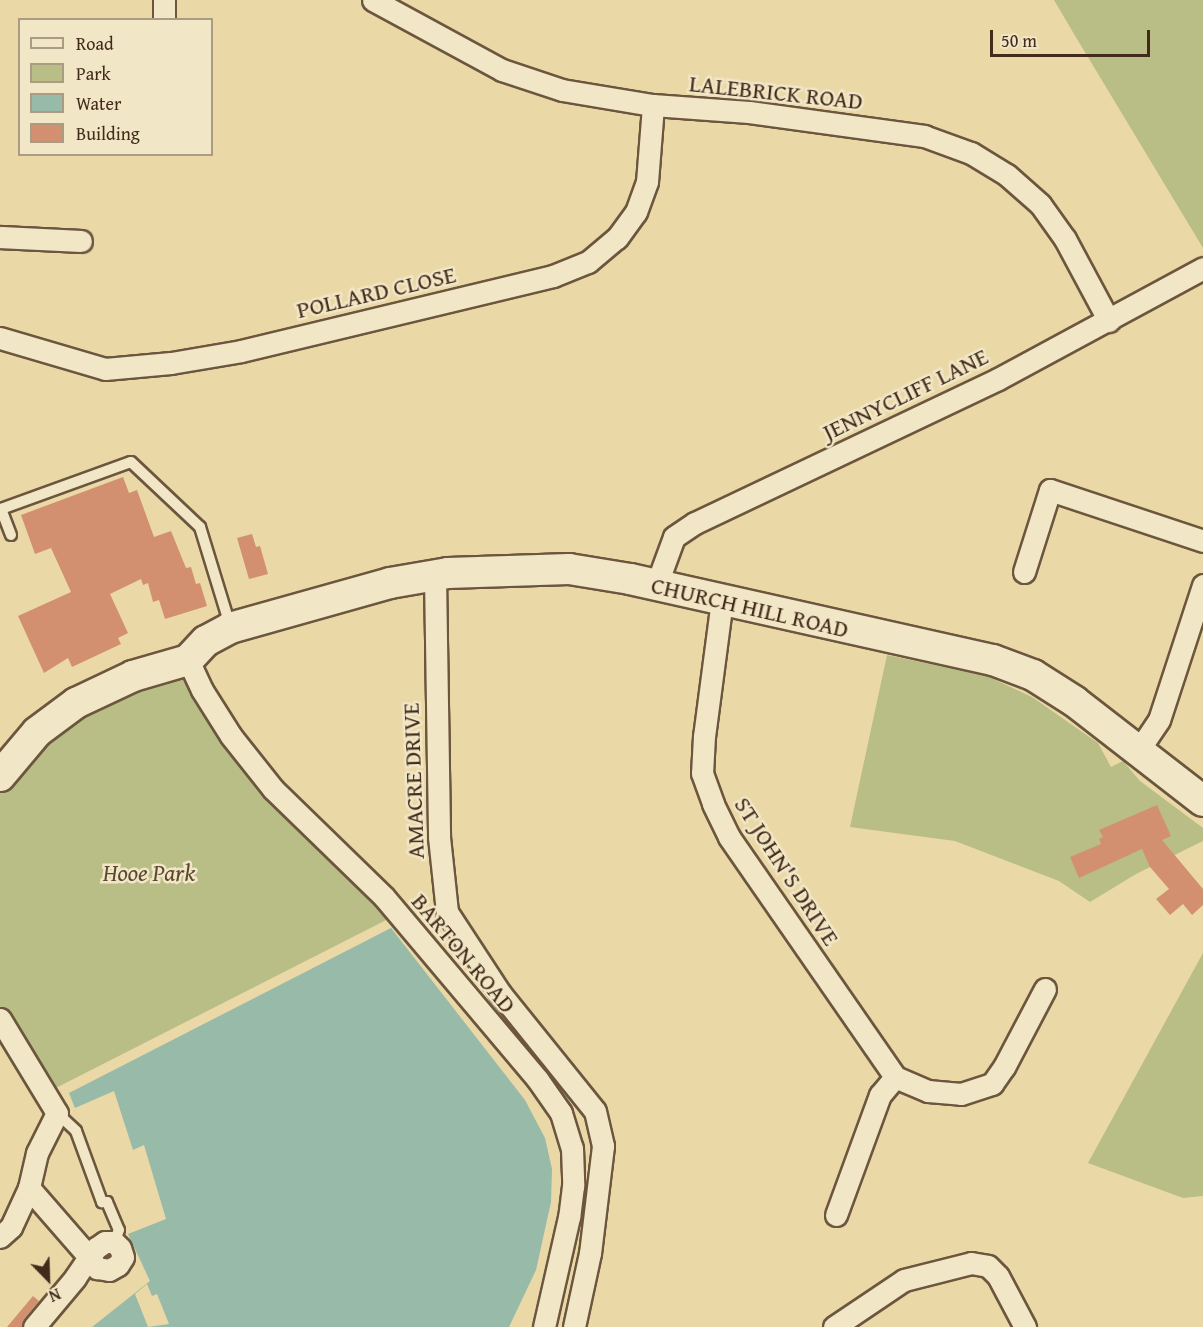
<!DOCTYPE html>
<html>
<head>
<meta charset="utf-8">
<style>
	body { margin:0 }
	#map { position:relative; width:1203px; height:1327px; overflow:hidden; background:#ead8a7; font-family:"Gentium Book Plus",serif }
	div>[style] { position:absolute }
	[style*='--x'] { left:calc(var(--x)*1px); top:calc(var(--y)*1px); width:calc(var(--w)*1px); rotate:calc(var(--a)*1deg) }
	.green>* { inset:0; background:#b8be86 }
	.water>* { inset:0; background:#98baa8 }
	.pier>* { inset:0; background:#ead8a7 }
	.building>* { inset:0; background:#d39071 }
	.roads { filter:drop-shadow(2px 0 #6c563e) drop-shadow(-2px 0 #6c563e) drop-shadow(0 2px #6c563e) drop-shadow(0 -2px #6c563e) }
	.lane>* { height:10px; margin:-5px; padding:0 5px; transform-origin:5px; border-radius:5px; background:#f1e6c6 }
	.street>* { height:21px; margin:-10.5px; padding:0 10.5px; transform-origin:10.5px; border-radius:10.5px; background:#f1e6c6 }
	.secondary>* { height:30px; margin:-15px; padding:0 15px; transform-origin:15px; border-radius:15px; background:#f1e6c6 }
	span { translate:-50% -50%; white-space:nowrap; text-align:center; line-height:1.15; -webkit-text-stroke:5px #f1e6c6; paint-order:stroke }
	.street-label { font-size:24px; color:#422b1b }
	.park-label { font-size:24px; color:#5a4830; font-style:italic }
	.legend { position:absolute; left:18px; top:18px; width:195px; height:138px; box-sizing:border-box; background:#f1e6c6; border:2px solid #ab9b82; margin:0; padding:8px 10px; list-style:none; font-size:18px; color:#422b1b }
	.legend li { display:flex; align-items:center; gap:12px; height:30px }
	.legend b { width:30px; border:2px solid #ab9b82 }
	.north { position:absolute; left:18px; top:1249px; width:60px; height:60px; -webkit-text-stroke:4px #f1e6c6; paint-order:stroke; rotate:157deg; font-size:16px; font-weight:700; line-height:24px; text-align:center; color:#422b1b }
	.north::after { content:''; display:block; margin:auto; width:21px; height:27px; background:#422b1b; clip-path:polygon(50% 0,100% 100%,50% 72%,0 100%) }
	.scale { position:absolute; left:990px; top:30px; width:160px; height:27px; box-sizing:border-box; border:3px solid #422b1b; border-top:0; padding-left:8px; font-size:18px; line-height:21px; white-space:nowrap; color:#422b1b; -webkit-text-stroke:4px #f1e6c6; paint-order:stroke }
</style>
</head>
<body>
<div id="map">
	<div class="green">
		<div style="clip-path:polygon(1054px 0,1203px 0,1203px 248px,1074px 34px)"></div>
		<div style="clip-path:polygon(887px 655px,987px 676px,1032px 697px,1098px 743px,1111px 767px,1123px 761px,1140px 781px,1203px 828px,1203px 841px,1136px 874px,1090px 902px,1059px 881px,955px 841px,850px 827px)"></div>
		<div style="clip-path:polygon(188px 660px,231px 736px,398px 914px,46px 1093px,0 1019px,0 776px,37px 732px)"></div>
		<div style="clip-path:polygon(1203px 953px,1203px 1196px,1183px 1198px,1088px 1163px)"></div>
	</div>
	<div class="water">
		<div style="clip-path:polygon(391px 928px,525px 1100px,545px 1138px,552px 1169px,551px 1202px,536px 1270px,509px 1327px,92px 1327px,150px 1281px,128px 1234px,166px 1219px,144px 1145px,133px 1150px,114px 1091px,75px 1108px,69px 1093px)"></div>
	</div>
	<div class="pier">
		<div style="clip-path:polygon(147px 1284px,152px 1296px,157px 1294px,169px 1324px,148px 1327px,135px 1294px)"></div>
	</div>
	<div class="building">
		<div style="clip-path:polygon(123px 477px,129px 493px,137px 490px,154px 537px,171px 531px,186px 568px,191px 567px,196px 584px,200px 583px,207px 606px,165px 619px,159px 600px,153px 602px,148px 583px,143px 585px,141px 579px,110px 594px,128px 633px,118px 638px,121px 644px,72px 667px,68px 658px,44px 673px,18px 616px,71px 592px,51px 548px,35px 554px,21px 515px)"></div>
		<div style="clip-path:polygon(252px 534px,256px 547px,260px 546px,268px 574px,249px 579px,237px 538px)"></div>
		<div style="clip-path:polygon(1157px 805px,1171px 836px,1162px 840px,1203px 889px,1203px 905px,1192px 915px,1183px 904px,1170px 915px,1156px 899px,1169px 889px,1150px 867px,1142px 849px,1079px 878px,1070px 857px,1101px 844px,1099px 839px,1103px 837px,1099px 830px)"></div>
		<div style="clip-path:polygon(33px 1296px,39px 1301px,24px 1319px,22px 1327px,7px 1327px)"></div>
	</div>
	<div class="roads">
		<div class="lane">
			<div style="--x:11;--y:535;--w:28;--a:-111"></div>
			<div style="--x:1;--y:509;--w:138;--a:-19.9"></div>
			<div style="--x:131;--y:462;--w:95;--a:43.3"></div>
			<div style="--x:200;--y:527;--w:102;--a:73"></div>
			<div style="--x:57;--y:1113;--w:26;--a:43"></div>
			<div style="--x:76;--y:1131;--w:76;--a:69.9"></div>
			<div style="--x:102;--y:1202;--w:5;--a:0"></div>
			<div style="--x:107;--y:1202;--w:30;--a:67"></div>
			<div style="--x:119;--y:1230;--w:13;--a:113"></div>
		</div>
		<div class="street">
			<div style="--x:164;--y:0;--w:20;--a:90"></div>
			<div style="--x:373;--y:0;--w:147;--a:28.5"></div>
			<div style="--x:502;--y:70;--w:63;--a:18.4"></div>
			<div style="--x:562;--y:90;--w:92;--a:9.4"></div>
			<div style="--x:653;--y:105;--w:96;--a:4.2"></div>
			<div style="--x:749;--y:112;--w:177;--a:7.8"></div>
			<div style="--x:924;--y:136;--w:50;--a:19.9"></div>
			<div style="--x:971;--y:153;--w:42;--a:31.4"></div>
			<div style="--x:1007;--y:175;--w:44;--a:41.3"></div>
			<div style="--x:1040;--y:204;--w:43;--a:54.5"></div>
			<div style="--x:1065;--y:239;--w:93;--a:61.8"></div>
			<div style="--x:0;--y:237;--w:81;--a:2.8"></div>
			<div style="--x:0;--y:338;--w:109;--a:16.4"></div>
			<div style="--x:105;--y:369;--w:66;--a:-5.2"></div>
			<div style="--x:171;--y:363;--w:71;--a:-9.7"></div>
			<div style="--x:241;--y:351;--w:321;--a:-13.5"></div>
			<div style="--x:553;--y:276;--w:38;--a:-22"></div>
			<div style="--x:588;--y:262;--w:38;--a:-40"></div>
			<div style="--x:617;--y:238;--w:32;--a:-54"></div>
			<div style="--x:636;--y:212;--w:32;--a:-70"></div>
			<div style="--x:647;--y:182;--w:77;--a:-85.5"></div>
			<div style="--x:1024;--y:572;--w:86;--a:-72.4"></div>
			<div style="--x:1050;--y:490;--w:161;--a:18.4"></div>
			<div style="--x:435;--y:576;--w:261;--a:89.1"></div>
			<div style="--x:439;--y:837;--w:75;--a:83.9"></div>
			<div style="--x:447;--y:912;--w:97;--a:56.8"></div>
			<div style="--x:500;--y:993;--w:151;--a:51.2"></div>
			<div style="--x:595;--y:1111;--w:36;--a:77"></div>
			<div style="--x:603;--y:1146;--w:108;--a:96.9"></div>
			<div style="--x:590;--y:1253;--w:76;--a:102.2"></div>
			<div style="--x:656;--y:586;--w:52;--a:-69.8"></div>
			<div style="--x:674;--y:537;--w:25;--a:-34"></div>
			<div style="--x:695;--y:523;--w:335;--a:-25.4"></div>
			<div style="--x:998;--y:379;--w:233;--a:-28.4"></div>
			<div style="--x:722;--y:600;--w:137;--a:97.5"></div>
			<div style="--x:704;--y:736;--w:37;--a:93"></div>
			<div style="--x:702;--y:773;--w:33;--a:70"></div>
			<div style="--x:713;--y:804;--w:37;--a:64"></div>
			<div style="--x:729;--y:837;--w:292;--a:55.3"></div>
			<div style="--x:895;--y:1077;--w:36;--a:23"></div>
			<div style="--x:928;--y:1091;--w:33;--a:5"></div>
			<div style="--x:961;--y:1094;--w:33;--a:-18"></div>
			<div style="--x:992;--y:1084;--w:21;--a:-55"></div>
			<div style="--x:1004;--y:1067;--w:88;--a:-62.3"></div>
			<div style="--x:188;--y:660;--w:33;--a:65"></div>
			<div style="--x:202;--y:690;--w:54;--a:57.8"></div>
			<div style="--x:231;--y:736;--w:68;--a:51.6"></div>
			<div style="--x:273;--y:789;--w:155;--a:44.2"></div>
			<div style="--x:384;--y:897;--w:239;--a:49.9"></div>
			<div style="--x:538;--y:1080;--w:40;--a:55.1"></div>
			<div style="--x:561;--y:1113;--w:37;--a:73"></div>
			<div style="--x:572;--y:1148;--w:38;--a:88"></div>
			<div style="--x:573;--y:1186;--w:31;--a:97"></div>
			<div style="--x:569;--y:1217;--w:113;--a:102.8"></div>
			<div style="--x:1138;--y:751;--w:37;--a:-56"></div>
			<div style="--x:1159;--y:720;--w:142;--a:-71.9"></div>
			<div style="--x:0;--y:1019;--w:110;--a:58.8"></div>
			<div style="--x:57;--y:1113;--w:45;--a:116.6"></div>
			<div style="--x:37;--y:1153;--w:36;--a:103"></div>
			<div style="--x:29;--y:1188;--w:43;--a:114.8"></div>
			<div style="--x:11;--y:1227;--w:15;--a:138"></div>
			<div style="--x:29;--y:1188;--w:91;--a:49"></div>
			<div style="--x:89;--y:1257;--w:14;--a:54"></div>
			<div style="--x:97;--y:1268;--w:12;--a:9"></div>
			<div style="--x:109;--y:1270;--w:10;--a:-29"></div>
			<div style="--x:118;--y:1265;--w:9;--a:-58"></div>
			<div style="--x:123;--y:1257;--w:9;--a:-108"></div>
			<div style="--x:120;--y:1248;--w:8;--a:-135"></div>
			<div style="--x:114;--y:1242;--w:9;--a:180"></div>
			<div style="--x:105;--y:1242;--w:11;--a:146"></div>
			<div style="--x:96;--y:1248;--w:11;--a:128"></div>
			<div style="--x:89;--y:1257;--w:25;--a:124"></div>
			<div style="--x:75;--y:1278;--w:64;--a:129.9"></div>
			<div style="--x:836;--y:1215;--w:128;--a:-69.9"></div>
			<div style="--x:880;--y:1095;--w:23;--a:-50"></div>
			<div style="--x:834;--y:1327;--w:84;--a:-33.9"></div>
			<div style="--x:904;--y:1280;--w:69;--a:-14.2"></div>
			<div style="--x:971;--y:1263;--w:17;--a:10"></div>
			<div style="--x:988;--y:1266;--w:14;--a:45"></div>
			<div style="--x:998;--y:1276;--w:58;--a:62.1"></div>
		</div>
		<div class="secondary">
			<div style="--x:0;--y:776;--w:57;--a:-49.9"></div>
			<div style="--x:37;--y:732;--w:49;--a:-36.6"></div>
			<div style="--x:76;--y:703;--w:63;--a:-25.3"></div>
			<div style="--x:133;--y:676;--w:57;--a:-16.2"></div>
			<div style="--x:188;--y:660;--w:26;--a:-47"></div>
			<div style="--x:206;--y:641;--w:27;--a:-28"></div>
			<div style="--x:230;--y:628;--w:166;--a:-15.7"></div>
			<div style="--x:390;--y:583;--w:59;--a:-9.8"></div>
			<div style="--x:448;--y:573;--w:121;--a:-1.9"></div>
			<div style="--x:569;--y:569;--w:62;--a:9.3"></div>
			<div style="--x:630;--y:579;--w:372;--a:12.6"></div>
			<div style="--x:993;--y:660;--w:43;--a:20.6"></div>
			<div style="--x:1033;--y:675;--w:49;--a:32.4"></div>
			<div style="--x:1074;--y:701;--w:163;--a:37.8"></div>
		</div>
	</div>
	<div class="street-label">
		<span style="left:776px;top:92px;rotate:6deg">LALEBRICK ROAD</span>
		<span style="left:376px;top:292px;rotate:-13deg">POLLARD CLOSE</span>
		<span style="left:905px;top:394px;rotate:-26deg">JENNYCLIFF LANE</span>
		<span style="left:750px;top:607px;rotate:13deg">CHURCH HILL ROAD</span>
		<span style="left:413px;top:781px;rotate:-92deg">AMACRE DRIVE</span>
		<span style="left:787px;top:871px;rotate:57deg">ST JOHN'S DRIVE</span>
		<span style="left:464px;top:953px;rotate:50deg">BARTON ROAD</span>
	</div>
	<div class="park-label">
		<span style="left:149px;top:873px">Hooe Park</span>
	</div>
	<ul class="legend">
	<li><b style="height:8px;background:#f1e6c6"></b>Road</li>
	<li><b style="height:16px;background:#b8be86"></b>Park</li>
	<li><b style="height:16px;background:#98baa8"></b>Water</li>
	<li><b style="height:16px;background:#d39071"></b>Building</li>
	</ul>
	<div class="north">N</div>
	<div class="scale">50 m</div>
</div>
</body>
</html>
